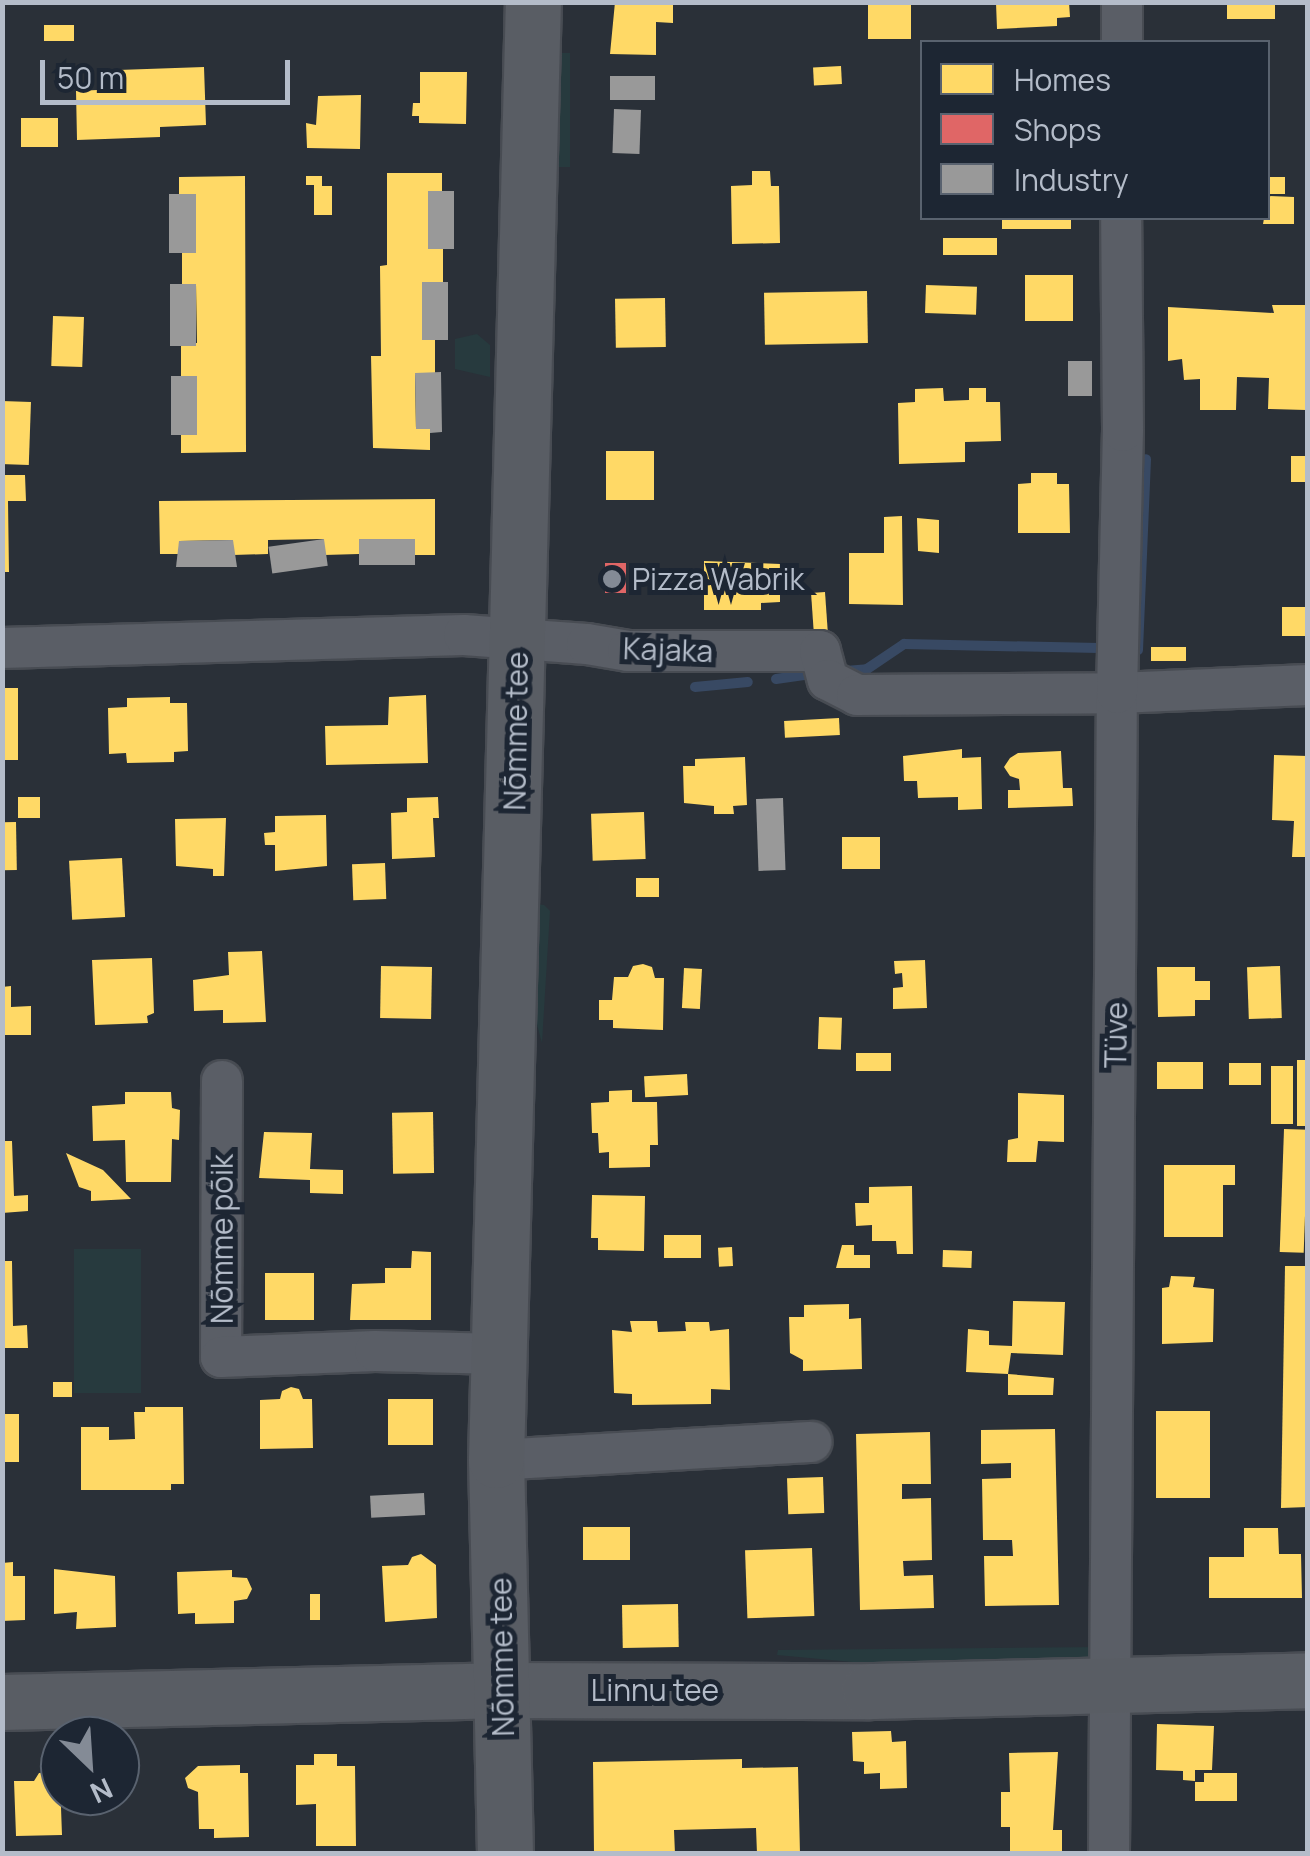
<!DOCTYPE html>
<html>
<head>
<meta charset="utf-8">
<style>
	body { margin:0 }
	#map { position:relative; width:1310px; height:1856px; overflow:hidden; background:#2a3038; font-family:Manrope,sans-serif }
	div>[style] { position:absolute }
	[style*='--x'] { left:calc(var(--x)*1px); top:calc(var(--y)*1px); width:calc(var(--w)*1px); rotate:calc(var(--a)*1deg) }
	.green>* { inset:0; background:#273a3e; transform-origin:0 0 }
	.homes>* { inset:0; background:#ffd966; transform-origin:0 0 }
	.shops>* { inset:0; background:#e06666; transform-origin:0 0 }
	.industry>* { inset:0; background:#999; transform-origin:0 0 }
	.stream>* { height:10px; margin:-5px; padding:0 5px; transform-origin:5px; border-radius:5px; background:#384963 }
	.roads { filter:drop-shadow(2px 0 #484c53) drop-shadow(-2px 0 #484c53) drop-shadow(0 2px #484c53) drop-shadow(0 -2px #484c53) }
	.street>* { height:40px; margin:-20px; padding:0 20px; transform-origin:20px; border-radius:20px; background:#5a5e66 }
	.secondary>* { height:55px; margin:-27.5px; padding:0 27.5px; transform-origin:27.5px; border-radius:27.5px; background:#595d64 }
	.dots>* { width:28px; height:28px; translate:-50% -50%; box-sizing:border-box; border:5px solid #1d2633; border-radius:50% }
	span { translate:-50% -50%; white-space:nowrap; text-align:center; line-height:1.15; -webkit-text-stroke:10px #1d2633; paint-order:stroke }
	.poi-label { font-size:30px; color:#b4bcc9 }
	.left { translate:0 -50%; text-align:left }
	.street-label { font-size:30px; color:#b4bcc9 }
	.frame { position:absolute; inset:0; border:5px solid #b4bcc9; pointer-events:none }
	.legend { position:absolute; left:920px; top:40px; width:350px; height:180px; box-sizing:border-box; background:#1d2633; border:2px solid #59626f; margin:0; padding:12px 18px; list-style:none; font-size:30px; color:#b4bcc9 }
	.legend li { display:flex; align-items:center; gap:20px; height:50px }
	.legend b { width:50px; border:2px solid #59626f }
	.north { position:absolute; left:40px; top:1716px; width:100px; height:100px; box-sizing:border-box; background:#1d2633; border:2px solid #59626f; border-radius:50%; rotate:155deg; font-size:28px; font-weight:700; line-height:40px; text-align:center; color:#b4bcc9 }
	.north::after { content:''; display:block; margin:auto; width:35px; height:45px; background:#848b96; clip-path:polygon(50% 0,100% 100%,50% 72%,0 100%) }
	.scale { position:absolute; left:40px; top:60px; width:250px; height:45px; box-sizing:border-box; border:5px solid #b4bcc9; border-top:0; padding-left:12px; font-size:30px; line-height:35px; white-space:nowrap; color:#b4bcc9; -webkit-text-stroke:8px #1d2633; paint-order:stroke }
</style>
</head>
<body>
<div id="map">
	<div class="green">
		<div style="left:551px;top:53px;width:19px;height:114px"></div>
		<div style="clip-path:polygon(477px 334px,490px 345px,490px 377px,455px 369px,455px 339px)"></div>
		<div style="clip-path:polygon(532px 904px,544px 905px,550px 911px,542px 1043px,533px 1010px)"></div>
		<div style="left:141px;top:1249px;width:144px;height:67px;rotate:90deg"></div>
		<div style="clip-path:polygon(1103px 1647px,1088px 1662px,885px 1665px,777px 1655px,778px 1650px)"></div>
	</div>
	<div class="homes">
		<div style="clip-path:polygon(615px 2px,673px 2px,673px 23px,656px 22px,656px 55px,610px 54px)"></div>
		<div style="left:868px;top:2px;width:43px;height:37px"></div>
		<div style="clip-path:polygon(1011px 2px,1069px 2px,1070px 17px,1057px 18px,1057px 26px,997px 29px,996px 3px)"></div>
		<div style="left:1227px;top:2px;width:48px;height:17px"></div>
		<div style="left:44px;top:25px;width:30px;height:16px"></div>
		<div style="left:841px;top:66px;width:18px;height:28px;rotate:87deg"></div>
		<div style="clip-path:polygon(204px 67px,206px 125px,160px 127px,160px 137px,77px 140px,76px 91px,118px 89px,118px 70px)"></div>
		<div style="clip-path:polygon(420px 72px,467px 72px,466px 124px,419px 123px,419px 116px,412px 116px,413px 103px,420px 103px)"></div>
		<div style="clip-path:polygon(361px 95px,360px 149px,307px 148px,306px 123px,316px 125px,318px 96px)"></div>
		<div style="left:21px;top:118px;width:37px;height:29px"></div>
		<div style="clip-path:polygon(752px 171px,770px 171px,771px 186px,779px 186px,780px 243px,732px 244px,731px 186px,752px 185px)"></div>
		<div style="clip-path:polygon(387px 173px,442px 173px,442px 191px,428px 191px,429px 249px,443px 249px,443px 282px,422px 282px,423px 340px,435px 340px,435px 373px,415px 373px,416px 429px,430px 429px,430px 450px,373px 448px,371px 356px,381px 356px,380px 266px,387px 265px)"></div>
		<div style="clip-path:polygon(245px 176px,246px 452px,181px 453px,181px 432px,197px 432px,197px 376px,181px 376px,181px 343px,197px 343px,196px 284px,182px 284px,182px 252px,196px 252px,196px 194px,179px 194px,179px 177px)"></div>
		<div style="clip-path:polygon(306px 176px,322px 176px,322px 186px,332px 186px,332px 215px,314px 215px,314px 185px,306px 185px)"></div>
		<div style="left:1268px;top:177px;width:17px;height:17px"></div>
		<div style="clip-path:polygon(1268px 196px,1294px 197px,1294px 224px,1263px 224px)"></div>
		<div style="left:1002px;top:218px;width:69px;height:11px"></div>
		<div style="left:943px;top:238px;width:54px;height:17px"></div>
		<div style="left:1025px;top:275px;width:48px;height:46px"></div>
		<div style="left:926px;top:285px;width:51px;height:28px;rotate:2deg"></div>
		<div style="left:867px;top:291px;width:52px;height:103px;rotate:89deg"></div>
		<div style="left:665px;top:298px;width:49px;height:50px;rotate:89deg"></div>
		<div style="clip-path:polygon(1272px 305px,1308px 305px,1306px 410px,1268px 409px,1269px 378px,1237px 377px,1236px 410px,1200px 410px,1200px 379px,1184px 380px,1182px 359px,1168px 361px,1168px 307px,1274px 313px)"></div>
		<div style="left:53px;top:316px;width:31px;height:50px;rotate:2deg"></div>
		<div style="clip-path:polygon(943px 388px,944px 401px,969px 400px,969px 388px,986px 388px,986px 402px,1000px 402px,1001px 441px,965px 442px,965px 462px,899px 464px,898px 403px,915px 402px,915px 389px)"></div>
		<div style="left:2px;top:401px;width:29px;height:63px;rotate:2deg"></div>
		<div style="left:606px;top:451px;width:48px;height:49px"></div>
		<div style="left:1308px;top:456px;width:26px;height:17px;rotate:90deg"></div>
		<div style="clip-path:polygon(1031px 473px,1057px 473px,1057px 484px,1069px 484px,1070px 533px,1018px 533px,1018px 484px,1031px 483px)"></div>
		<div style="clip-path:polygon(2px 475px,25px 475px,26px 501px,8px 501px,9px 572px,2px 572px)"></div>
		<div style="clip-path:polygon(435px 499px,435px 555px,415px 555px,415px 539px,359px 539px,359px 554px,324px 555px,324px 539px,268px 540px,268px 554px,233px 555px,233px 540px,179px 541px,179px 554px,160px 554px,159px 501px)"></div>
		<div style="clip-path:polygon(902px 516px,903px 605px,849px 604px,849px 553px,884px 553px,884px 517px)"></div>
		<div style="clip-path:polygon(917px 518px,939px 520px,939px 553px,918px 551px)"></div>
		<div style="clip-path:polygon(704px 561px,780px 564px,780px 602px,761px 603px,761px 610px,704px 610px)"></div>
		<div style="left:825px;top:592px;width:39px;height:14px;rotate:86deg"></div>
		<div style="left:1282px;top:607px;width:26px;height:29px"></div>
		<div style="left:1151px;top:647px;width:35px;height:14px"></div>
		<div style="left:2px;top:688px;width:16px;height:72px"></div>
		<div style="clip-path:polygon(426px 695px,428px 763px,326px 765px,325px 726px,388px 725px,389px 697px)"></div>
		<div style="clip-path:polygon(170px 697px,170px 703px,187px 703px,188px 751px,174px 752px,174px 762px,127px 763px,126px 753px,109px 754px,108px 708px,127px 707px,127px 698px)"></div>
		<div style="left:839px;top:718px;width:17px;height:55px;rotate:87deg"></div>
		<div style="clip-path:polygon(962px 749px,962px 758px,981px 757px,982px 809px,958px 810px,958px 797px,918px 798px,917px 781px,904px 781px,903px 756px)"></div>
		<div style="clip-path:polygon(1061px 751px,1063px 788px,1072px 788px,1073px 806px,1008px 808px,1008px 790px,1020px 790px,1019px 779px,1010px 776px,1004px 767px,1010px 758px,1018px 753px)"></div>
		<div style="clip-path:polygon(1274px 755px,1308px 756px,1308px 857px,1292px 857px,1294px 821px,1272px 820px)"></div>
		<div style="clip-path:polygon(745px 757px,747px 805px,733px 806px,734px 814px,714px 814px,714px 806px,684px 803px,683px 766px,695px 766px,695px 759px)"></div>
		<div style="left:40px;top:797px;width:21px;height:22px;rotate:90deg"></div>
		<div style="clip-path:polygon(438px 797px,439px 818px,433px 818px,435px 857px,392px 859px,391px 813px,407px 812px,407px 798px)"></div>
		<div style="left:644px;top:812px;width:47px;height:53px;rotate:88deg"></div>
		<div style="clip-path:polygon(326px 815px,327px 866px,275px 871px,275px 845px,265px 845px,264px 833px,275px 832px,275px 816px)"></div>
		<div style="clip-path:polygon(226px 818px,224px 876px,213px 876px,213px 869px,176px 866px,175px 819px)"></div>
		<div style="left:16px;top:822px;width:48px;height:14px;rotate:89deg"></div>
		<div style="left:880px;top:837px;width:32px;height:38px;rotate:90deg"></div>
		<div style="left:122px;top:858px;width:59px;height:53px;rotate:87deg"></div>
		<div style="left:385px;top:863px;width:36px;height:33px;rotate:88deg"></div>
		<div style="left:636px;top:878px;width:23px;height:19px"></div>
		<div style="clip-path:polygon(262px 951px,266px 1022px,223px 1023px,223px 1010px,194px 1011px,193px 980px,229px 975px,228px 952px)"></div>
		<div style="clip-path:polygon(152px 958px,154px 1013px,147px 1016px,148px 1023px,95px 1025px,92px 960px)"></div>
		<div style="clip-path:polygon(925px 960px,927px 1008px,893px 1009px,893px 988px,903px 987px,902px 973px,895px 974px,894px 961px)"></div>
		<div style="clip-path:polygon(643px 964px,652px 967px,655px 978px,664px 978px,663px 1030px,613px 1028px,613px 1020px,599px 1020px,599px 1000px,612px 1000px,614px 977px,628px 977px,633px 966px)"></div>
		<div style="left:381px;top:966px;width:51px;height:52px;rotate:1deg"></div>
		<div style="left:1280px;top:966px;width:52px;height:33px;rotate:88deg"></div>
		<div style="clip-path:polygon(1157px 967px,1195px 967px,1195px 981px,1210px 981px,1210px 1000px,1195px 1000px,1195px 1016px,1158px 1017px)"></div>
		<div style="left:684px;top:968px;width:18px;height:40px;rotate:3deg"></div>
		<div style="clip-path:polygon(11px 986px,11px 1007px,31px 1006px,31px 1035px,2px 1035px,2px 987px)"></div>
		<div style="left:819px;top:1017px;width:23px;height:32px;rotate:2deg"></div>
		<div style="left:856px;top:1053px;width:35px;height:18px"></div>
		<div style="left:1297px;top:1060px;width:11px;height:66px"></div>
		<div style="left:1157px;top:1062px;width:46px;height:27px"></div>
		<div style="left:1261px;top:1063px;width:22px;height:32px;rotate:90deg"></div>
		<div style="left:1271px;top:1066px;width:22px;height:58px"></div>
		<div style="left:687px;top:1074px;width:21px;height:43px;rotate:87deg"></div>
		<div style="clip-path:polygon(632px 1090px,632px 1102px,657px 1102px,658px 1145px,650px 1145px,650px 1167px,609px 1168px,609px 1152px,599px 1153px,598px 1133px,592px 1133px,591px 1103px,609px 1102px,609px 1091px)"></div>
		<div style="clip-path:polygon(125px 1092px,171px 1092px,172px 1108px,180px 1110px,179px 1140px,172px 1139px,171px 1182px,126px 1182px,125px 1140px,93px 1141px,92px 1106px,125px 1104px)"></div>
		<div style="clip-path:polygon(1018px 1093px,1064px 1095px,1064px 1142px,1038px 1141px,1036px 1162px,1007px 1162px,1008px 1140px,1018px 1138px)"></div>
		<div style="left:433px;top:1112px;width:61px;height:41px;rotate:89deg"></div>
		<div style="left:1284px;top:1129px;width:24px;height:123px;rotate:2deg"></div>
		<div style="clip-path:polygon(264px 1132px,312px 1133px,310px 1169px,343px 1170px,343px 1194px,310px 1193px,310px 1180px,259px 1178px)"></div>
		<div style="clip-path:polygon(2px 1141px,12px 1141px,14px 1196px,28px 1195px,28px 1211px,2px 1213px)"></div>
		<div style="clip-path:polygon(66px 1153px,103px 1170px,131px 1199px,91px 1201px,91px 1191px,79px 1187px)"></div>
		<div style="clip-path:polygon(1164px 1165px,1235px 1165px,1235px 1185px,1223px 1185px,1223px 1237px,1164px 1237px)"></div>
		<div style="clip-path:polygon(912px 1186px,913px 1254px,897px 1254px,896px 1241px,872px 1241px,872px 1225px,856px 1226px,855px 1203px,869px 1203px,869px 1187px)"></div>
		<div style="clip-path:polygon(592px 1195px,645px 1196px,644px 1251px,598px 1250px,598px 1238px,591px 1238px)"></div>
		<div style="left:664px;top:1235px;width:37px;height:23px"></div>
		<div style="clip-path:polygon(842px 1245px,854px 1245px,854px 1255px,870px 1255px,870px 1268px,836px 1268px)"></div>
		<div style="left:732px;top:1247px;width:19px;height:14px;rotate:87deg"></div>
		<div style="left:943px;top:1250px;width:29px;height:17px;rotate:2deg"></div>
		<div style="clip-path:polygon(412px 1251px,431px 1252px,431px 1320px,350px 1320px,352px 1284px,385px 1283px,385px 1268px,411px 1268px)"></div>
		<div style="clip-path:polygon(2px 1261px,12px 1261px,13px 1326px,27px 1325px,28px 1348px,2px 1348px)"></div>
		<div style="clip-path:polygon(1285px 1266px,1308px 1266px,1308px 1507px,1281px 1508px)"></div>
		<div style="left:314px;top:1273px;width:47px;height:49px;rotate:90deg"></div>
		<div style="clip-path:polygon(1171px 1276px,1195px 1277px,1193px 1287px,1214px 1289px,1213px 1342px,1162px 1344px,1162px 1288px,1169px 1287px)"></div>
		<div style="clip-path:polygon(1013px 1301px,1065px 1302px,1063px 1355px,1011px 1353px,1008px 1374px,1054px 1378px,1053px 1395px,1008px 1395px,1008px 1374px,966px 1372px,968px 1329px,989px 1331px,989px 1345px,1012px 1346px)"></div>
		<div style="clip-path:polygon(849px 1304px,849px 1319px,861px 1318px,862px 1369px,803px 1371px,803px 1360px,790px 1353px,789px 1317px,804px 1317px,804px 1305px)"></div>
		<div style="clip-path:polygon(630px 1321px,657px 1321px,658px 1332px,686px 1331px,685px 1322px,709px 1322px,710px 1331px,729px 1329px,730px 1390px,711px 1389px,711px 1404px,632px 1405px,632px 1394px,614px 1393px,612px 1330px,632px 1332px)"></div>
		<div style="left:53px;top:1382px;width:19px;height:15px"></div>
		<div style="clip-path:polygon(291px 1387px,299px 1389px,303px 1399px,312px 1399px,313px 1448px,260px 1449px,260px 1400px,280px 1399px,282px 1391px)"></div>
		<div style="left:388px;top:1399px;width:45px;height:46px"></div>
		<div style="clip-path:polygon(145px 1407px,183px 1407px,184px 1484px,171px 1484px,171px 1490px,81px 1490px,81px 1427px,109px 1427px,109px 1440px,135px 1439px,134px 1412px,145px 1412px)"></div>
		<div style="left:1156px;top:1411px;width:54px;height:87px"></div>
		<div style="left:2px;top:1414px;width:17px;height:48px"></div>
		<div style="clip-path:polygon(1055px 1429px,1059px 1605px,985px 1606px,984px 1556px,1013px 1556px,1012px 1540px,983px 1540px,982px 1479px,1011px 1478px,1011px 1463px,981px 1464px,981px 1430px)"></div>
		<div style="clip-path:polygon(930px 1432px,931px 1484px,902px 1484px,902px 1499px,931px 1498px,932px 1560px,903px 1561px,904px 1576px,933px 1575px,934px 1608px,860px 1610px,856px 1434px)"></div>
		<div style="left:823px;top:1477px;width:36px;height:36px;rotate:88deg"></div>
		<div style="left:630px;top:1527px;width:33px;height:47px;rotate:90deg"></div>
		<div style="clip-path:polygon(1244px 1528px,1278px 1528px,1279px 1554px,1301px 1554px,1302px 1598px,1209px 1598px,1209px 1557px,1244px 1557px)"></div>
		<div style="left:812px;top:1548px;width:68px;height:67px;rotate:88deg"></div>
		<div style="clip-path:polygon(421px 1554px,436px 1565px,437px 1618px,385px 1622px,382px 1566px,408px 1565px,412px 1557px)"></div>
		<div style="clip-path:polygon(13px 1562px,13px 1576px,25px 1576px,25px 1620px,2px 1621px,2px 1563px)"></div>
		<div style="clip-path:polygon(54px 1569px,115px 1576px,116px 1627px,76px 1629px,77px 1612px,54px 1614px)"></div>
		<div style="clip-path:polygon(232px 1570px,232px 1577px,247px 1578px,252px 1589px,247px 1599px,234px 1601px,234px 1623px,195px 1624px,195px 1613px,178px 1614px,177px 1572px)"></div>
		<div style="left:310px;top:1594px;width:10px;height:26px"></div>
		<div style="left:678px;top:1604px;width:43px;height:56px;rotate:89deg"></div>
		<div style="clip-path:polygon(1157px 1724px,1214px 1726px,1212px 1770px,1195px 1770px,1195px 1781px,1183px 1780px,1183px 1771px,1156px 1770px)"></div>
		<div style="clip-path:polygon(891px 1731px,892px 1742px,906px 1741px,907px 1788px,880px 1789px,880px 1773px,864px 1774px,864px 1762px,853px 1761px,852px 1732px)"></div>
		<div style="clip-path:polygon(1058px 1752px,1053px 1830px,1062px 1830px,1062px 1854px,1010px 1854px,1010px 1827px,1001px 1827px,1001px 1792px,1010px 1792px,1009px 1753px)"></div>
		<div style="clip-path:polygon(314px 1754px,337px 1754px,337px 1766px,355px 1766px,356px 1846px,316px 1846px,316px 1804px,296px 1805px,296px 1765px,314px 1765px)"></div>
		<div style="clip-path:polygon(742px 1759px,742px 1768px,798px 1767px,800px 1854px,757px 1854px,756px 1828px,674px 1830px,675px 1854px,594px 1854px,593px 1762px)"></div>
		<div style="clip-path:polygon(240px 1765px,240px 1773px,248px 1773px,249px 1837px,214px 1838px,214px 1829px,199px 1829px,198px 1792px,188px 1788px,185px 1778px,198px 1766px)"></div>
		<div style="clip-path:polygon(50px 1772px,60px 1780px,62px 1835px,16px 1836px,14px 1781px,34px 1781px,39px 1773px)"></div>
		<div style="clip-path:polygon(1204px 1773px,1237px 1773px,1237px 1801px,1195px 1801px,1195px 1782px,1204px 1782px)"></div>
	</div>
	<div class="shops">
		<div style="left:626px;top:563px;width:30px;height:21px;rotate:90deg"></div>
	</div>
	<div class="industry">
		<div style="left:610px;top:76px;width:45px;height:24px"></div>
		<div style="left:614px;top:109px;width:27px;height:44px;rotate:2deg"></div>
		<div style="left:428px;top:191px;width:26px;height:58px"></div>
		<div style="left:169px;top:194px;width:27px;height:59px"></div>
		<div style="left:422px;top:282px;width:26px;height:58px"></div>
		<div style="left:170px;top:284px;width:26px;height:62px"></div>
		<div style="left:1068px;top:361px;width:24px;height:35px"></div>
		<div style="clip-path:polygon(441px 372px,442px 432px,430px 433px,430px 429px,416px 429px,415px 373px)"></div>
		<div style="left:171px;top:376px;width:26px;height:59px"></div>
		<div style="left:324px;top:539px;width:27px;height:56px;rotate:82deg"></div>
		<div style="left:359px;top:539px;width:56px;height:26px"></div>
		<div style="clip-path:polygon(233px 540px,237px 567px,176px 567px,179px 541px)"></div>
		<div style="left:783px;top:798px;width:72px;height:27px;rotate:88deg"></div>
		<div style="left:424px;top:1493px;width:22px;height:54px;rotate:87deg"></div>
	</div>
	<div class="stream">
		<div style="--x:1138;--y:650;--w:191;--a:-87.6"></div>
		<div style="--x:846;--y:671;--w:21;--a:-5"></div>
		<div style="--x:867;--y:669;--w:45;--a:-34"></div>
		<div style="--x:904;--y:644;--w:195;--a:1.2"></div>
		<div style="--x:776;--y:679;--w:30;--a:-8"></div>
		<div style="--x:695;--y:687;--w:53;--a:-5.4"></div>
	</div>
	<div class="roads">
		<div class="street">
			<div style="--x:1122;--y:42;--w:40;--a:-90"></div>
			<div style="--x:2;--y:648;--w:462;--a:-1.6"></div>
			<div style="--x:464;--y:635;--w:123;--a:4.2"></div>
			<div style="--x:587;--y:644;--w:42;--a:9.7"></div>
			<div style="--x:628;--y:651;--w:192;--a:0"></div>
			<div style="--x:820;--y:651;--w:30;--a:75"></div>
			<div style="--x:828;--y:680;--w:33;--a:27"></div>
			<div style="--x:857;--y:695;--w:260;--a:-0.4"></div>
			<div style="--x:1117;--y:693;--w:191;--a:-2.4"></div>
			<div style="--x:222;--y:1081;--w:276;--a:90.2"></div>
			<div style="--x:221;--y:1357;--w:154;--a:-2.2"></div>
			<div style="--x:375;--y:1351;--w:127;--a:1.4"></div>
			<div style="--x:496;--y:1460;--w:316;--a:-3.3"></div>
			<div style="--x:1109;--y:1854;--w:1161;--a:-89.61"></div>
			<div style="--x:1117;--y:693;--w:262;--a:-88.7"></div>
			<div style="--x:1123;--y:431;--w:213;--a:-90.5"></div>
		</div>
		<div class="secondary">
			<div style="--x:2;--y:1702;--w:502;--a:-1.37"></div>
			<div style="--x:504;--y:1690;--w:366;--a:0.2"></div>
			<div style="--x:870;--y:1691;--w:438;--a:-1.4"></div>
			<div style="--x:505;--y:1854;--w:394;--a:-91.3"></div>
			<div style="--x:496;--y:1460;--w:1458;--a:-88.55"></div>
		</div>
	</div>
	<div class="dots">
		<div style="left:612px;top:579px;background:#848b96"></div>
	</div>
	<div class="poi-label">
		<span class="left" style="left:632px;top:579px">Pizza Wabrik</span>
	</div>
	<div class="street-label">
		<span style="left:668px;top:650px;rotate:2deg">Kajaka</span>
		<span style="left:516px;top:731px;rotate:-89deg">Nõmme tee</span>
		<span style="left:1116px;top:1035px;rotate:-89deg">Tüve</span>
		<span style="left:222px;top:1239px;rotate:-90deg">Nõmme põik</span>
		<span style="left:502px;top:1657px;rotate:-91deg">Nõmme tee</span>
		<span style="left:655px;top:1690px">Linnu tee</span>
	</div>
	<div class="frame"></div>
	<ul class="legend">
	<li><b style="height:28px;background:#ffd966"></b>Homes</li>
	<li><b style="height:28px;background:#e06666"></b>Shops</li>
	<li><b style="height:28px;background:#999"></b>Industry</li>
	</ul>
	<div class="north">N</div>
	<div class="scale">50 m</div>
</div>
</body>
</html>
